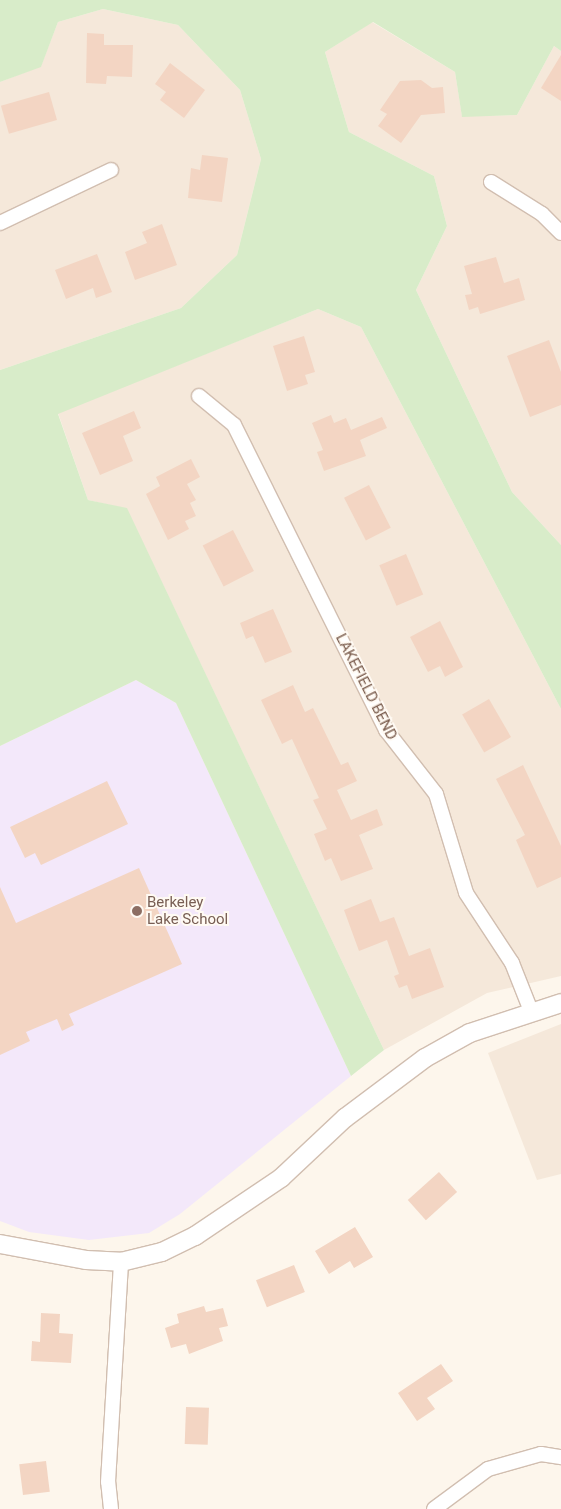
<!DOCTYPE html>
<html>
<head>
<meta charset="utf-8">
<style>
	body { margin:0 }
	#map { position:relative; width:561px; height:1509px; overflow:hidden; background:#fdf6ec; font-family:Roboto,sans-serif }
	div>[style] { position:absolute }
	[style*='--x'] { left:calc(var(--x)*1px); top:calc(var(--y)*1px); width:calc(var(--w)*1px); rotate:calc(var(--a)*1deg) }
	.residential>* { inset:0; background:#f5e8da }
	.education>* { inset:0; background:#f3e8fa }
	.green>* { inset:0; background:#d8ecc9 }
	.building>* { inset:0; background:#f3d5c3; transform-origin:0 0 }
	.roads { filter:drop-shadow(1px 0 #d1beb0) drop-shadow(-1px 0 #d1beb0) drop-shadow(0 1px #d1beb0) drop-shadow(0 -1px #d1beb0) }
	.minor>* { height:14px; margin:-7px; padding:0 7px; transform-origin:7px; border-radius:7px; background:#fff }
	.tertiary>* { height:18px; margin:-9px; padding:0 9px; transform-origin:9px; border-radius:9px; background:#fff }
	.dots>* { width:14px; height:14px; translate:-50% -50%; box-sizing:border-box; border:2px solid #fffaf3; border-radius:50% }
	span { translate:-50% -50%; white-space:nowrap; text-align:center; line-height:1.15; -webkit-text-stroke:4px #fffaf3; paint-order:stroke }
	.street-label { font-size:15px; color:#7a5c4d }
	.education-label { font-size:15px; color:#785e54 }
	.left { translate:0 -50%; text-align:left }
</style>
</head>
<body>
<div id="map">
	<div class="residential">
		<div style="clip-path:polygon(103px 9px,178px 25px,240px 90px,261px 159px,237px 255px,181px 308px,0 370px,0 82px,41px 66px,58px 22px)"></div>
		<div style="clip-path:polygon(372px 22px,455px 72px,462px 116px,517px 115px,554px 46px,561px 51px,561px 545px,512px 492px,416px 290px,447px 226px,434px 176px,349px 132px,325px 52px)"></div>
		<div style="clip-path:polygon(318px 309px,361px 327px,561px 709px,561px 976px,487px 993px,384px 1050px,127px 509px,88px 500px,58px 413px)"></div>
		<div style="clip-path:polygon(561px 1024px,561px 1174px,537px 1180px,488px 1053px)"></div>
	</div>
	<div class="education">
		<div style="clip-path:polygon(136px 680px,176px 703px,351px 1076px,180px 1214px,149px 1233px,89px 1240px,29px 1232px,0 1221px,0 746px)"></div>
	</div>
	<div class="green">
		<div style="clip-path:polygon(0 0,561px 0,561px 51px,554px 46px,517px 115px,462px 117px,455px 72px,373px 22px,325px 52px,349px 132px,434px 176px,447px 226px,416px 290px,512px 492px,561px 545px,561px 709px,361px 327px,318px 309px,58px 414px,88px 500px,127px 508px,384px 1050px,351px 1076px,176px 703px,136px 680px,0 746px,0 370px,181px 308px,237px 255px,261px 159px,240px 90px,178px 25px,103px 9px,58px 22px,41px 67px,0 82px)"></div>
	</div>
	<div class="building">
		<div style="clip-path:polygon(87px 33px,104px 34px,104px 45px,133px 45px,132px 77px,107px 76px,106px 84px,86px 83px)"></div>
		<div style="clip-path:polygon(561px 55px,561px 101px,541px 88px)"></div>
		<div style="clip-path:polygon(170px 63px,205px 90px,184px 118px,160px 100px,166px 92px,155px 84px)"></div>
		<div style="clip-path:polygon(421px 80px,432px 88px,443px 87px,445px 113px,421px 115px,401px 143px,378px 126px,387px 114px,380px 110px,400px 81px)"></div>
		<div style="left:49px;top:92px;width:29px;height:50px;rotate:74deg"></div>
		<div style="clip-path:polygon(202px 155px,228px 158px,222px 202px,188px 198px,191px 168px,200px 170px)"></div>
		<div style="clip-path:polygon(162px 224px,177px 265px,135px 280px,125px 252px,147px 243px,142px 232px)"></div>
		<div style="clip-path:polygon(97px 254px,112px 292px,96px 298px,93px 288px,66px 299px,55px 270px)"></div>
		<div style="clip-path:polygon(496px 257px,504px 283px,519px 278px,525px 300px,480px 314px,478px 307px,469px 310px,465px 295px,472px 294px,464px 266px)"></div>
		<div style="clip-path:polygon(304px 336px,315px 372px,305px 375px,308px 384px,287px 391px,273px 346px)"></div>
		<div style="clip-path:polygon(549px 340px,561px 372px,561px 405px,530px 417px,507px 356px)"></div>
		<div style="clip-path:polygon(134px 411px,141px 428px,123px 436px,133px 461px,100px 475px,82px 433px)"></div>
		<div style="clip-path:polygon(331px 415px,334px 423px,346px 418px,351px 430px,382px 417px,387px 428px,360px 440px,366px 456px,324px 471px,317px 452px,323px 450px,312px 423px)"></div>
		<div style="clip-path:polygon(191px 459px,200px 477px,187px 484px,196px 500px,190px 503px,196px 516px,185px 521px,189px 529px,168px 540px,146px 494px,160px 486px,156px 477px)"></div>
		<div style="left:369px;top:485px;width:48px;height:28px;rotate:63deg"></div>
		<div style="left:233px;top:530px;width:46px;height:34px;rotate:63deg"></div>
		<div style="left:406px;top:554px;width:44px;height:29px;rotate:67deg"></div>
		<div style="clip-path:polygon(273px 609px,292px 652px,265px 663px,253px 636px,246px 639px,240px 623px)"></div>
		<div style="clip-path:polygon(440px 621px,463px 667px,445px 677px,440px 666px,428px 672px,410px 637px)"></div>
		<div style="clip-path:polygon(293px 685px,305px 712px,313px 708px,341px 765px,348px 762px,357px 781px,337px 790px,351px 820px,377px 809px,383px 825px,359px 835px,373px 869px,341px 881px,331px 858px,325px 861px,314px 834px,327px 829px,313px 800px,319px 798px,292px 739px,282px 744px,261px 700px)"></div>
		<div style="left:489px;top:699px;width:44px;height:31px;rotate:60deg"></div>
		<div style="clip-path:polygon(523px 765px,561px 846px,561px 877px,537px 888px,516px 840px,525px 835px,496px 779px)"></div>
		<div style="clip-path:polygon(107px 781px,128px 824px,41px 865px,35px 853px,25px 858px,10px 827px)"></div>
		<div style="clip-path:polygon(139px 868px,182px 964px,69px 1014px,74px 1025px,62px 1031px,57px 1019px,26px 1032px,30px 1041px,0 1055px,0 887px,16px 923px)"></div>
		<div style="clip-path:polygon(371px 899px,380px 922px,394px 917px,409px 956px,430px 948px,444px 987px,412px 999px,407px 985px,399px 988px,394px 976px,399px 974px,387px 940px,359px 951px,344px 910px)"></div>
		<div style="left:439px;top:1172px;width:27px;height:42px;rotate:48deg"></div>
		<div style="clip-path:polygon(355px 1227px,373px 1257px,354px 1268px,350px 1261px,329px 1274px,315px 1251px)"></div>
		<div style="left:294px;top:1265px;width:29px;height:41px;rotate:68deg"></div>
		<div style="clip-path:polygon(204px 1306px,206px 1312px,223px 1308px,228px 1326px,219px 1328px,223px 1341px,189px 1354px,186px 1344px,171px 1348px,165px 1328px,179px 1323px,177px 1314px)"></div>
		<div style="clip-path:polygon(41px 1313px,60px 1314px,59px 1333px,73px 1334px,71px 1363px,31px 1361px,32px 1341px,40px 1342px)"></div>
		<div style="clip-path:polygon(441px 1364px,453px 1381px,427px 1398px,435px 1409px,417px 1421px,398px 1393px)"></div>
		<div style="left:186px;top:1407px;width:23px;height:37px;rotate:2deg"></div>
		<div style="left:46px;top:1461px;width:31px;height:27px;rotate:83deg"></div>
	</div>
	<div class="roads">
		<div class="minor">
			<div style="--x:491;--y:182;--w:60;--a:32.1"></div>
			<div style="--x:542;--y:214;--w:27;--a:45"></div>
			<div style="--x:0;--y:223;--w:123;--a:-25.5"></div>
			<div style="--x:199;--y:396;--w:45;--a:39.6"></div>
			<div style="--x:234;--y:425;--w:341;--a:63.5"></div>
			<div style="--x:386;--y:730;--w:81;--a:52"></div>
			<div style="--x:436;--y:794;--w:103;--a:73.1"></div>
			<div style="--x:466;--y:893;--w:84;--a:56.7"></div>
			<div style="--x:512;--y:963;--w:52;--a:68.4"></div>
			<div style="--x:111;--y:1509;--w:27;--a:-96"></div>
			<div style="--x:108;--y:1482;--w:220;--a:-86.6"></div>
			<div style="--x:434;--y:1509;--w:67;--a:-36.5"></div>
			<div style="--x:488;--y:1469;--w:55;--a:-15.8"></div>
			<div style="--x:541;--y:1454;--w:20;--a:9"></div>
		</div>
		<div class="tertiary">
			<div style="--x:0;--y:1244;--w:87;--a:10.5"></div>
			<div style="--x:86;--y:1260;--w:35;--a:3"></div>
			<div style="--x:121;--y:1262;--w:42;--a:-13.7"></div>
			<div style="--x:162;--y:1252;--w:37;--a:-26"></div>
			<div style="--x:195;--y:1236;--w:104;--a:-34"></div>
			<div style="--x:281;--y:1178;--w:88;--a:-43.2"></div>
			<div style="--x:345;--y:1118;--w:100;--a:-36.9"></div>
			<div style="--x:425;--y:1058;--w:51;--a:-29.1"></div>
			<div style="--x:470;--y:1033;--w:96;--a:-18.2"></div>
		</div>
	</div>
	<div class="dots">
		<div style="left:137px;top:911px;background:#8d6e63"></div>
	</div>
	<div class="street-label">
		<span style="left:366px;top:687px;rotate:63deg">LAKEFIELD BEND</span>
	</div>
	<div class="education-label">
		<span class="left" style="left:147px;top:911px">Berkeley<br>Lake School</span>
	</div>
</div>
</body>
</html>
